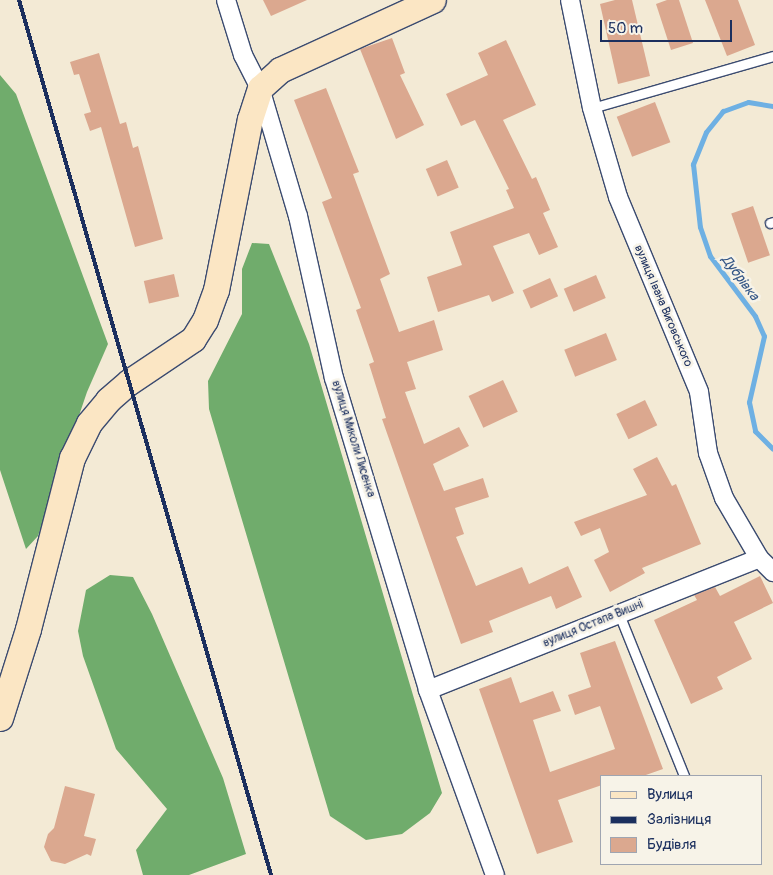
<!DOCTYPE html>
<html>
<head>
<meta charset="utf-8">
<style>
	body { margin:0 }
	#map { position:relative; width:773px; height:875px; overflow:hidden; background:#f3ead5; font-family:Pangolin,sans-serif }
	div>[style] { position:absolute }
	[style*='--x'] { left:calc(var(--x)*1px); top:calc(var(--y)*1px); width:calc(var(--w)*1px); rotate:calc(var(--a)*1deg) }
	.forest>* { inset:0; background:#70ac6c }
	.stream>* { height:5px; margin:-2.5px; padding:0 2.5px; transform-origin:2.5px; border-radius:2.5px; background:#6eb0e3 }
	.building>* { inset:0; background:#dba88f; transform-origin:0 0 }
	.roads { filter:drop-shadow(1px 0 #3b4b70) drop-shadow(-1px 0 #3b4b70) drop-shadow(0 1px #3b4b70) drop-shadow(0 -1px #3b4b70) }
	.lane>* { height:9px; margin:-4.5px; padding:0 4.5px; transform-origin:4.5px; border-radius:4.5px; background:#fff }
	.street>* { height:18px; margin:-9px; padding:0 9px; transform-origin:9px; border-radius:9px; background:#fff }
	.secondary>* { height:25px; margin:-12.5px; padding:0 12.5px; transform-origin:12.5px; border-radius:12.5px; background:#fbe6c4 }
	.rail>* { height:4px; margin:-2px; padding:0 2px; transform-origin:2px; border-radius:2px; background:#1b2f5e }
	span { translate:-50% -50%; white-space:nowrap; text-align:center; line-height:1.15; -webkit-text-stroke:5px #f7f3e8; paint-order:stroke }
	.street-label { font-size:12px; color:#1b2f5e }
	.water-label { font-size:14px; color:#345686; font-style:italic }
	.legend { position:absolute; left:600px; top:775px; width:162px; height:90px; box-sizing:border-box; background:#f7f3e8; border:1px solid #9fa5b1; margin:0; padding:6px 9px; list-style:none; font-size:15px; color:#1b2f5e }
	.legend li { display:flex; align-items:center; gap:10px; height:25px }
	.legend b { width:25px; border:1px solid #9fa5b1 }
	.scale { position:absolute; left:600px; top:20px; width:132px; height:22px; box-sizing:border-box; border:2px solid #1b2f5e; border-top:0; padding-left:6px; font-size:15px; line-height:18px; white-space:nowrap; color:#1b2f5e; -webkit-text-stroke:4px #f7f3e8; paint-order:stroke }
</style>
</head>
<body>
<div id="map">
	<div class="forest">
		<div style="clip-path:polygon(0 75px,16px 94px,108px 344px,87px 392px,38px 536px,26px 549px,0 470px)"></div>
		<div style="clip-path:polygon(252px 243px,269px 244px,309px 344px,442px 793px,430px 813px,402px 834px,366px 840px,330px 816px,209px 409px,208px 381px,242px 314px,242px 269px)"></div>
		<div style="clip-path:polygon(110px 575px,133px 577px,152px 614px,223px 778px,246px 854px,189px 875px,143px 875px,136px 850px,167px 809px,116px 749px,83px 656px,78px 631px,86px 590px)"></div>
	</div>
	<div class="stream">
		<div style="--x:773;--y:106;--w:25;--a:-171"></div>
		<div style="--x:748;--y:102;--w:27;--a:160"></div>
		<div style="--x:723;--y:111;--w:27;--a:129"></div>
		<div style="--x:706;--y:132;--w:35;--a:112"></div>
		<div style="--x:693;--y:164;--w:63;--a:83.7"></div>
		<div style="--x:700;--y:227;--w:31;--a:71"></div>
		<div style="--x:710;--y:256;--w:75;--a:53.1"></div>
		<div style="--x:755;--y:316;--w:22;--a:66"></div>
		<div style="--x:764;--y:336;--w:68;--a:102.8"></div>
		<div style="--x:749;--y:402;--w:30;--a:78"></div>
		<div style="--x:755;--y:431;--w:25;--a:45"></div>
	</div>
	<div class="building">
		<div style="clip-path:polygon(263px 0,307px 0,271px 16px)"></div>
		<div style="clip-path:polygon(615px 0,632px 0,650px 76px,618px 84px,600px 4px)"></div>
		<div style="clip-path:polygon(667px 0,679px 0,693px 43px,671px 50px,656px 4px)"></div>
		<div style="clip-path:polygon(705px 0,738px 0,755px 45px,727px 56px)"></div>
		<div style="clip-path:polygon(392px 38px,405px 73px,400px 75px,424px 125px,396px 139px,360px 49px)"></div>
		<div style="clip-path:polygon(506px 40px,536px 105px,503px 120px,532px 179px,536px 177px,550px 210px,543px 213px,558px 247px,539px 255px,529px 233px,493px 246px,514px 293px,492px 302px,489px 295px,438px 312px,427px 277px,462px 265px,450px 232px,514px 208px,506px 190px,509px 189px,475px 120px,461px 126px,446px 94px,488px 75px,478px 53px)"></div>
		<div style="clip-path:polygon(99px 53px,120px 124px,126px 122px,133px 148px,138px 146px,163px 239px,135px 247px,101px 127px,90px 131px,84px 114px,91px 112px,79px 74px,74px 75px,70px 62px)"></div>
		<div style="clip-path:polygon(326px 88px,359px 172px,353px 174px,390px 274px,380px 279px,399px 332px,434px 320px,443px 350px,407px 362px,416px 389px,405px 392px,424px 444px,459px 427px,469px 446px,433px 464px,444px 491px,483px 478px,489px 497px,455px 508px,464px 534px,456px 537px,476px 586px,522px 567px,529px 584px,568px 566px,582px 597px,556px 609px,551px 596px,489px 621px,493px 632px,461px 644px,382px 419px,386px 418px,369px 364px,374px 362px,356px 310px,361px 308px,322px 202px,332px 198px,294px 100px)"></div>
		<div style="left:655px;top:102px;width:43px;height:41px;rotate:69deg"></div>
		<div style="left:447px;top:160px;width:30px;height:23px;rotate:67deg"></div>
		<div style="left:753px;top:206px;width:52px;height:23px;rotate:71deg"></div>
		<div style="left:174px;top:274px;width:23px;height:31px;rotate:77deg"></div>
		<div style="left:596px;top:275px;width:25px;height:35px;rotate:67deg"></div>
		<div style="left:550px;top:278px;width:20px;height:30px;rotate:66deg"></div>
		<div style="left:606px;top:333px;width:29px;height:45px;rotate:68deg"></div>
		<div style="left:503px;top:380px;width:35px;height:38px;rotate:65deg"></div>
		<div style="left:645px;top:400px;width:28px;height:32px;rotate:64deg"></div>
		<div style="clip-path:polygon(657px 457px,672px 486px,676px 484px,701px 544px,642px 568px,645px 573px,610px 592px,594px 560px,609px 552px,600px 528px,581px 536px,574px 522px,647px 495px,633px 469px)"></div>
		<div style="clip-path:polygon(760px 576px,773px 603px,734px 622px,752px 659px,717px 677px,723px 689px,691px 704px,654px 620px,697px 600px,694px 595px,715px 587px,720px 596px)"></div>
		<div style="clip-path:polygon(615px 641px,663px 769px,643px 776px,602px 776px,602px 785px,558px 800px,573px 842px,537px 854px,479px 689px,511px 677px,520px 703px,553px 691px,561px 711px,533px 720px,550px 772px,615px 749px,600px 706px,575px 715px,568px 695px,591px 687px,580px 653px)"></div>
		<div style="clip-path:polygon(65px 786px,95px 794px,84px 836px,96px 839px,91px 856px,87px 854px,65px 864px,51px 861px,44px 847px,48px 834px,54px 828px)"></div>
	</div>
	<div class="roads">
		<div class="lane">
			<div style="--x:592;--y:108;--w:188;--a:-16"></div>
			<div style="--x:770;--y:223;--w:3;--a:-18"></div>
			<div style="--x:619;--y:614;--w:175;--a:68.1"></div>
		</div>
		<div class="street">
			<div style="--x:226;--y:0;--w:58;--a:72.8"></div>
			<div style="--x:243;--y:55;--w:37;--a:63"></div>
			<div style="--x:260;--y:88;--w:134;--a:73.5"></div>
			<div style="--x:298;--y:216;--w:166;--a:77.5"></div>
			<div style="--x:334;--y:378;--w:326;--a:73.2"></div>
			<div style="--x:428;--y:690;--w:197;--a:70.1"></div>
			<div style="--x:570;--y:0;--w:110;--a:78.5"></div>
			<div style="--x:592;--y:108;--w:93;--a:73.7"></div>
			<div style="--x:618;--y:197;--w:211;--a:67.4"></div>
			<div style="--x:699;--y:392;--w:62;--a:81.6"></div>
			<div style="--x:708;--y:453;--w:48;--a:70.4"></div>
			<div style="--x:724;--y:498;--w:69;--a:59.7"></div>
			<div style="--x:759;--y:558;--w:20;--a:45"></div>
			<div style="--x:428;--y:690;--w:356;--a:-21.7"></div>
		</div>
		<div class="secondary">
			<div style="--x:0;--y:718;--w:93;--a:-72.5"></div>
			<div style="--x:28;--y:629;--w:177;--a:-75.6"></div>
			<div style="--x:72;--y:458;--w:39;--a:-64"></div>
			<div style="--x:89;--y:423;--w:30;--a:-50"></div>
			<div style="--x:108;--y:400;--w:28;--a:-41"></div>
			<div style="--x:129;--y:382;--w:77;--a:-33.9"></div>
			<div style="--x:193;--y:339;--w:22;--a:-58"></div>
			<div style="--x:205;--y:320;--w:32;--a:-70"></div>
			<div style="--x:216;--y:290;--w:174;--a:-78.8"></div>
			<div style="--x:250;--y:119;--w:33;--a:-72"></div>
			<div style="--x:260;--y:88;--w:27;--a:-42"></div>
			<div style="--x:280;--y:70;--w:168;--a:-24.6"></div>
		</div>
	</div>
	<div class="rail">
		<div style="--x:19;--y:0;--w:911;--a:73.93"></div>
	</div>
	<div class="street-label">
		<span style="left:663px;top:306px;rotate:67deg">вулиця Івана Виговського</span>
		<span style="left:353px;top:439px;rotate:73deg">вулиця Миколи Лисенка</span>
		<span style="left:593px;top:624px;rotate:-22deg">вулиця Остапа Вишні</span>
	</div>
	<div class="water-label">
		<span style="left:740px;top:278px;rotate:53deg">Дубрівка</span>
	</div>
	<ul class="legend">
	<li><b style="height:6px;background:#fbe6c4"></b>Вулиця</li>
	<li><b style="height:6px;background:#1b2f5e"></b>Залізниця</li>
	<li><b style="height:14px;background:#dba88f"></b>Будівля</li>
	</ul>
	<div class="scale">50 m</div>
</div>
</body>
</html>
